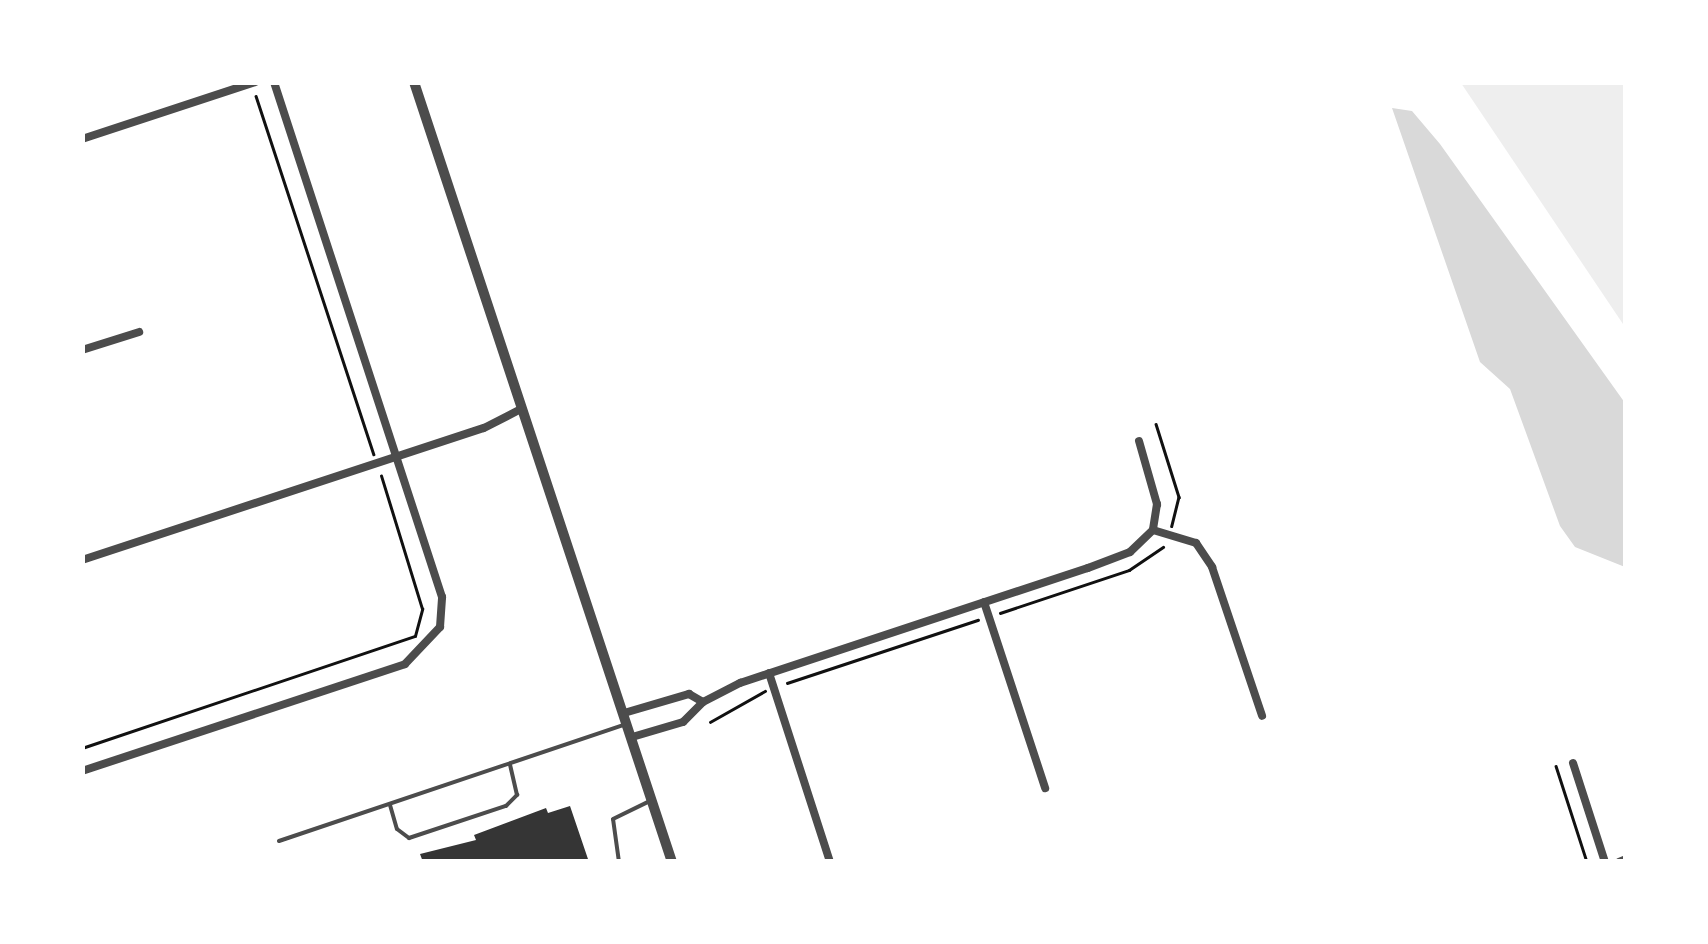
<!DOCTYPE html>
<html>
<head>
<meta charset="utf-8">
<style>
	body { margin:0 }
	#map { position:relative; width:1708px; height:944px; overflow:hidden; background:#fff; font-family:"Archivo Narrow",sans-serif }
	div>[style] { position:absolute }
	[style*='--x'] { left:calc(var(--x)*1px); top:calc(var(--y)*1px); width:calc(var(--w)*1px); rotate:calc(var(--a)*1deg) }
	.green>* { inset:0; background:#eee }
	.water>* { inset:0; background:#d9d9d9 }
	.building>* { inset:0; background:#353535 }
	.path>* { height:2.5px; margin:-1.25px; padding:0 1.25px; transform-origin:1.25px; border-radius:1.25px; background:#111 }
	.service>* { height:4px; margin:-2px; padding:0 2px; transform-origin:2px; border-radius:2px; background:#4c4c4c }
	.minor>* { height:8px; margin:-4px; padding:0 4px; transform-origin:4px; border-radius:4px; background:#4c4c4c }
	.tertiary>* { height:10px; margin:-5px; padding:0 5px; transform-origin:5px; border-radius:5px; background:#4c4c4c }
	span { translate:-50% -50%; white-space:nowrap; text-align:center; line-height:1.15; -webkit-text-stroke:8px #fff; paint-order:stroke }
	.frame { position:absolute; inset:0; border:85px solid #fff; pointer-events:none }
</style>
</head>
<body>
<div id="map">
	<div class="green">
		<div style="clip-path:polygon(1461px 83px,1625px 83px,1625px 327px)"></div>
	</div>
	<div class="water">
		<div style="clip-path:polygon(1392px 108px,1412px 111px,1440px 144px,1625px 403px,1625px 567px,1575px 547px,1560px 526px,1510px 389px,1480px 362px)"></div>
	</div>
	<div class="building">
		<div style="clip-path:polygon(570px 806px,589px 862px,423px 862px,420px 854px,476px 840px,474px 835px,546px 808px,548px 813px)"></div>
	</div>
	<div class="path">
		<div style="--x:256;--y:96;--w:377;--a:71.8"></div>
		<div style="--x:1156;--y:424;--w:77;--a:72.5"></div>
		<div style="--x:1179;--y:497;--w:30;--a:104"></div>
		<div style="--x:1000;--y:613;--w:136;--a:-18.4"></div>
		<div style="--x:1129;--y:570;--w:41;--a:-34.1"></div>
		<div style="--x:787;--y:683;--w:201;--a:-18.3"></div>
		<div style="--x:710;--y:722;--w:63;--a:-29.4"></div>
		<div style="--x:82;--y:748;--w:351;--a:-18.6"></div>
		<div style="--x:415;--y:636;--w:28;--a:-75"></div>
		<div style="--x:422;--y:609;--w:139;--a:-107.1"></div>
		<div style="--x:1556;--y:766;--w:101;--a:72.1"></div>
	</div>
	<div class="service">
		<div style="--x:390;--y:805;--w:25;--a:74"></div>
		<div style="--x:397;--y:829;--w:15;--a:37"></div>
		<div style="--x:409;--y:838;--w:102;--a:-18.3"></div>
		<div style="--x:506;--y:806;--w:16;--a:-45"></div>
		<div style="--x:517;--y:795;--w:32;--a:-103"></div>
		<div style="--x:279;--y:841;--w:363;--a:-18.6"></div>
		<div style="--x:619;--y:862;--w:43;--a:-97.9"></div>
		<div style="--x:613;--y:819;--w:39;--a:-26"></div>
	</div>
	<div class="minor">
		<div style="--x:82;--y:139;--w:182;--a:-18.2"></div>
		<div style="--x:82;--y:350;--w:60;--a:-17.5"></div>
		<div style="--x:1139;--y:441;--w:66;--a:74.1"></div>
		<div style="--x:1157;--y:504;--w:26;--a:99"></div>
		<div style="--x:1153;--y:530;--w:45;--a:16.8"></div>
		<div style="--x:1196;--y:543;--w:29;--a:56"></div>
		<div style="--x:1212;--y:567;--w:157;--a:71.4"></div>
		<div style="--x:82;--y:560;--w:423;--a:-18.2"></div>
		<div style="--x:484;--y:428;--w:42;--a:-27.2"></div>
		<div style="--x:984;--y:602;--w:196;--a:71.8"></div>
		<div style="--x:769;--y:673;--w:199;--a:72.1"></div>
		<div style="--x:703;--y:702;--w:42;--a:-27.2"></div>
		<div style="--x:740;--y:683;--w:367;--a:-18.3"></div>
		<div style="--x:1088;--y:568;--w:45;--a:-20.9"></div>
		<div style="--x:1130;--y:552;--w:32;--a:-44"></div>
		<div style="--x:624;--y:713;--w:68;--a:-16.3"></div>
		<div style="--x:689;--y:694;--w:16;--a:30"></div>
		<div style="--x:703;--y:702;--w:28;--a:135"></div>
		<div style="--x:683;--y:722;--w:53;--a:163.6"></div>
		<div style="--x:1573;--y:763;--w:104;--a:72.1"></div>
		<div style="--x:82;--y:771;--w:340;--a:-18.3"></div>
		<div style="--x:405;--y:664;--w:51;--a:-46.6"></div>
		<div style="--x:440;--y:627;--w:30;--a:-86"></div>
		<div style="--x:442;--y:597;--w:542;--a:-108.07"></div>
		<div style="--x:1619;--y:862;--w:8;--a:-23"></div>
	</div>
	<div class="tertiary">
		<div style="--x:414;--y:82;--w:822;--a:71.7"></div>
	</div>
	<div class="frame"></div>
</div>
</body>
</html>
